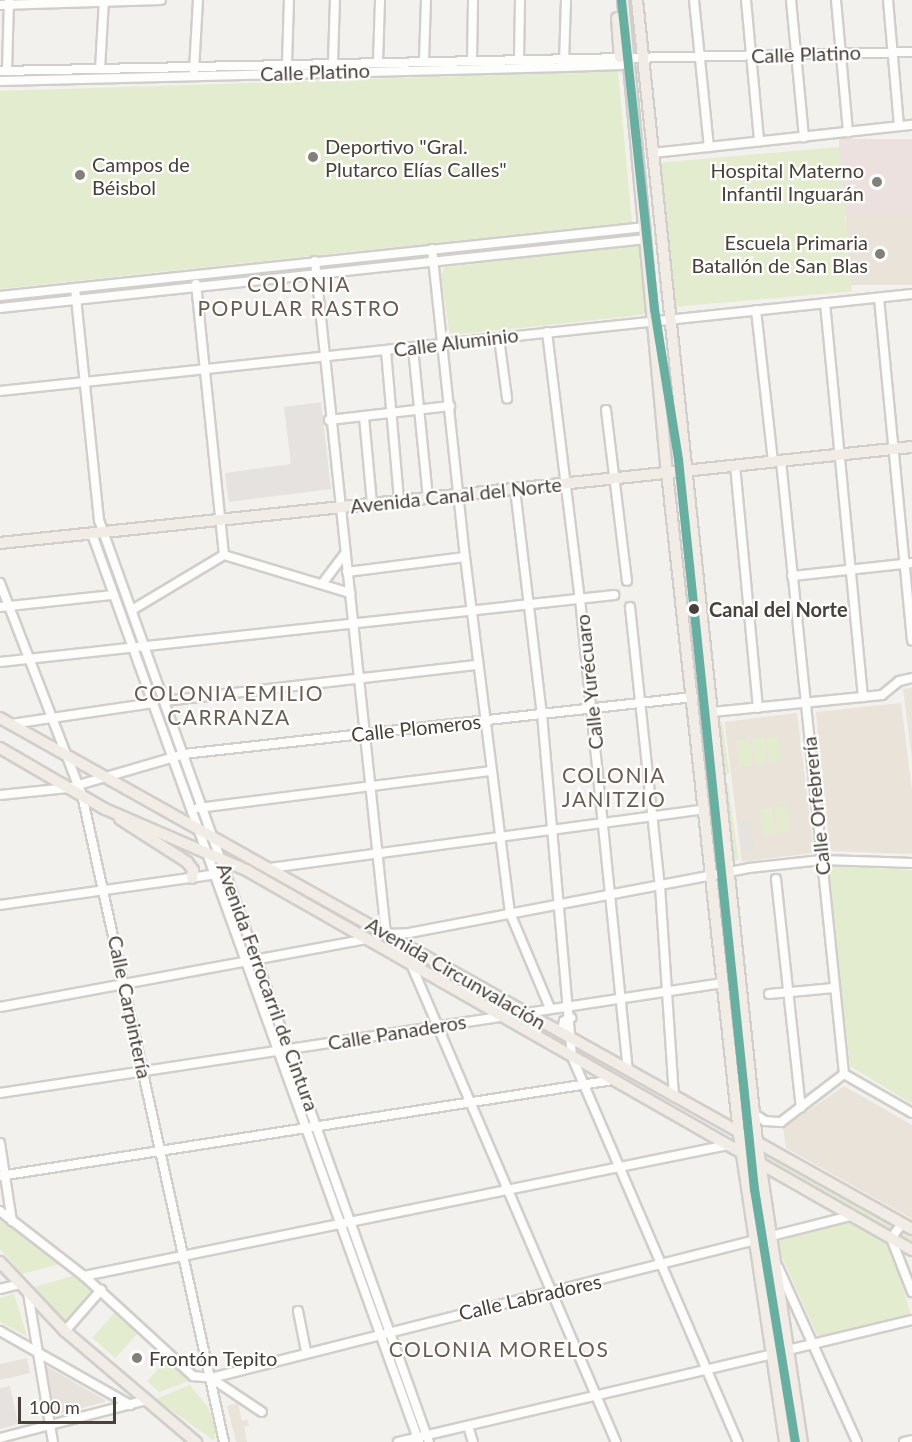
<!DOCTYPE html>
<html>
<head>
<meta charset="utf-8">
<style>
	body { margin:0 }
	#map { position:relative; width:912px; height:1442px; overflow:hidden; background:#f3f1ee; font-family:Lato,sans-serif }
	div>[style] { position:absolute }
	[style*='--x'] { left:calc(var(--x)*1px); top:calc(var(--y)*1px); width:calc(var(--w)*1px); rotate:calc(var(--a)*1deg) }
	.residential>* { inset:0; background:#e7e2dc }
	.education>* { inset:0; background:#e9e3da; transform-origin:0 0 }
	.medical>* { inset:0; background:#ede1df; transform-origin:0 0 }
	.green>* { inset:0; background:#e4ecd0; transform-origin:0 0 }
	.parking>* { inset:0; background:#e5e2df; transform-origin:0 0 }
	.roads { filter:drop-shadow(2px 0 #d1cecb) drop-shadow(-2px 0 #d1cecb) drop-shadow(0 2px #d1cecb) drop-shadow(0 -2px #d1cecb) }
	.minor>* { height:8px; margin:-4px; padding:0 4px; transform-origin:4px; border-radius:4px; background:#fdfdfc }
	.major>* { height:10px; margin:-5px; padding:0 5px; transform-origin:5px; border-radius:5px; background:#f1ede6 }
	.metro-1>* { height:9px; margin:-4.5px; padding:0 4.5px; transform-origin:4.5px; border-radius:4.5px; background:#68afa2 }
	.dots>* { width:16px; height:16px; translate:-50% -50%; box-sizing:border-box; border:3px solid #fff; border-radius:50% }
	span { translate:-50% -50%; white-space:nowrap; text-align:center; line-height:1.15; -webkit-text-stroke:4.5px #fff; paint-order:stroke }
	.street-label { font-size:20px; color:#494139 }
	.poi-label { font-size:20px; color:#494139 }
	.left { translate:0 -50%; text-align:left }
	.right { translate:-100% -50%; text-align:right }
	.stop-label { font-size:20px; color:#494139; font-weight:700 }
	.neighbourhood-label { font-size:21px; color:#6c5d51; letter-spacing:1.5px }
	.scale { position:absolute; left:18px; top:1397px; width:98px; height:27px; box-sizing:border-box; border:3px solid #494139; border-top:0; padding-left:8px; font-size:18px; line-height:21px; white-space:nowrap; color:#494139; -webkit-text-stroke:4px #fff; paint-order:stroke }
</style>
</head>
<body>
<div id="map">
	<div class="residential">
		<div style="clip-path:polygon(27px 1358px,30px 1373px,0 1380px,0 1364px)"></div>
		<div style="clip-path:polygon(46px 1366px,105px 1400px,105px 1402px,55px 1415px)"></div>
	</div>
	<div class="education">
		<div style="left:912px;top:216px;width:69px;height:66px;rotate:90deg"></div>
		<div style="clip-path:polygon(912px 688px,912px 759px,903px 689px)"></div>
		<div style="clip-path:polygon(901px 703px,912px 790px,912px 854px,830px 851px,816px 712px)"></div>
		<div style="left:797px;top:713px;width:141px;height:73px;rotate:83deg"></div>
		<div style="clip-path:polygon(844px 1086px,912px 1125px,912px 1219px,786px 1148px,783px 1128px)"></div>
		<div style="clip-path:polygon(238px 1403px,242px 1421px,248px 1420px,249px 1425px,244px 1427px,247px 1442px,236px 1442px,227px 1406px)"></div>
	</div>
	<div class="medical">
		<div style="left:912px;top:139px;width:77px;height:73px;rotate:90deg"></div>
	</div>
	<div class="green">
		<div style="clip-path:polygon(618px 71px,632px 222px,0 289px,0 91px)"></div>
		<div style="left:839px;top:147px;width:145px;height:179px;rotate:85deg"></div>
		<div style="clip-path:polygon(636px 245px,642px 248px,649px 308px,642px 315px,453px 335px,449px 331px,441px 275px,445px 267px)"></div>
		<div style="left:722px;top:721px;width:53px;height:6px;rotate:82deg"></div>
		<div style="left:778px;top:736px;width:25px;height:12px;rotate:83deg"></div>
		<div style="left:764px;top:737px;width:26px;height:12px;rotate:83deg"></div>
		<div style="left:750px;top:739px;width:26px;height:13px;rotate:86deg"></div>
		<div style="left:728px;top:784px;width:76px;height:5px;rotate:82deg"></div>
		<div style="left:787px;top:806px;width:26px;height:12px;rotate:83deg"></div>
		<div style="left:772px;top:808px;width:26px;height:12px;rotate:83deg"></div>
		<div style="clip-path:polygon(827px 865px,912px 870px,912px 1104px,850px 1066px)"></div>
		<div style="clip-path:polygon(762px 1151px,912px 1234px,912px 1249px,888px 1236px,911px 1315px,818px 1337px,775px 1242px,860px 1219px,763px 1161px)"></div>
		<div style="clip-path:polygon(0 1218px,60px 1264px,22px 1274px,0 1249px)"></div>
		<div style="clip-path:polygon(76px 1275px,93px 1290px,65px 1321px,31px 1288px)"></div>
		<div style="clip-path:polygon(14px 1294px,27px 1336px,0 1322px,0 1298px)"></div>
		<div style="left:117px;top:1310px;width:31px;height:37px;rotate:42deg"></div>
		<div style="clip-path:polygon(166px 1360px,189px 1381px,159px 1392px,147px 1381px)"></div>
		<div style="clip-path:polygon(190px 1385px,208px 1407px,216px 1430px,214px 1441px,156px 1399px)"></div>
	</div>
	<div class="parking">
		<div style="clip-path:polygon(321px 402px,331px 489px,229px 502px,225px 473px,291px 464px,284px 407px)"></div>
		<div style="left:750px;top:821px;width:29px;height:11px;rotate:82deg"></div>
		<div style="clip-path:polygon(10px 1386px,18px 1424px,0 1429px,0 1388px)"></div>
	</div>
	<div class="roads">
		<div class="minor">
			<div style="--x:694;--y:0;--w:148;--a:84.2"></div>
			<div style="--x:746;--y:0;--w:142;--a:84.7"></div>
			<div style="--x:791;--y:0;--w:138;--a:84.6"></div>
			<div style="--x:836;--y:0;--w:133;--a:84.8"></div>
			<div style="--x:888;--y:0;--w:126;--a:85"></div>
			<div style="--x:0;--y:5;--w:161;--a:-1.8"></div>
			<div style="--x:519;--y:58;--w:58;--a:-89"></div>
			<div style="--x:472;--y:59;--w:59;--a:-89"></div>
			<div style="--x:424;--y:60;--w:60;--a:-88.1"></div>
			<div style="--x:378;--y:61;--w:61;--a:-88.1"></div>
			<div style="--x:333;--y:62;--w:62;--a:-88.2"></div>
			<div style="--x:287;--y:63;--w:63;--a:-88.2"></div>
			<div style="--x:564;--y:63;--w:63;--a:-88.2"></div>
			<div style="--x:100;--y:69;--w:69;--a:-86.7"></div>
			<div style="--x:0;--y:71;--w:912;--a:-1.19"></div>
			<div style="--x:7;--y:71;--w:71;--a:-88.4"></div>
			<div style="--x:194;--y:71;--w:71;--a:-86.8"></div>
			<div style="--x:0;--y:81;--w:564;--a:-1.42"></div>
			<div style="--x:564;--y:67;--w:57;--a:-2"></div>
			<div style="--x:621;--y:65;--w:9;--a:-36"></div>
			<div style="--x:653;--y:153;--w:261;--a:-6.2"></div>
			<div style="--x:432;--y:249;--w:310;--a:83.9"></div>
			<div style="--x:465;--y:557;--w:359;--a:82.8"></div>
			<div style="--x:510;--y:913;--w:103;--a:67.2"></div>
			<div style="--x:315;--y:261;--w:677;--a:83.98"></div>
			<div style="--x:386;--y:934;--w:23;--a:-2"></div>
			<div style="--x:409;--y:933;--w:346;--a:-10.8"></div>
			<div style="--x:749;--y:868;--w:73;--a:-6.3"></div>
			<div style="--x:822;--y:860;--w:90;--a:1.9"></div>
			<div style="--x:196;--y:284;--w:272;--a:84.1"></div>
			<div style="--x:75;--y:288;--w:233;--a:84.1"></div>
			<div style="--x:99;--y:520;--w:979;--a:70.31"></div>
			<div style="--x:0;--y:296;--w:649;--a:-6.11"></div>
			<div style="--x:879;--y:298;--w:344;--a:84.5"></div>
			<div style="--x:825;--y:303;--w:396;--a:84.5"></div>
			<div style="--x:0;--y:308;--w:650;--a:-6.1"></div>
			<div style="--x:756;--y:310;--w:152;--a:83.6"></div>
			<div style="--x:547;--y:332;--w:269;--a:83"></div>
			<div style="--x:580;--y:599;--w:473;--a:84.2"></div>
			<div style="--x:499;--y:338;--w:61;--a:82.4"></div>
			<div style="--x:413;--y:348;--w:151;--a:84.3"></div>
			<div style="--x:386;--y:351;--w:151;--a:85"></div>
			<div style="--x:0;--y:391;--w:917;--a:-6.07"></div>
			<div style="--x:606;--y:410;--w:172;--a:83"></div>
			<div style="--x:364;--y:417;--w:87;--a:84.7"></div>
			<div style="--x:329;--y:420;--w:122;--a:-6.6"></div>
			<div style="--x:781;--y:461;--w:616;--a:84.13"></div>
			<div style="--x:735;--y:465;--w:244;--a:84.6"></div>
			<div style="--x:515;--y:489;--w:227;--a:83.2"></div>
			<div style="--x:542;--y:714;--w:344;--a:85"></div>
			<div style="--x:572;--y:1057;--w:419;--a:66.7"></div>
			<div style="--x:92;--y:534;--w:965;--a:70.19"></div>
			<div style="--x:347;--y:572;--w:119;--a:-7.2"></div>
			<div style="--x:792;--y:576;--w:121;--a:-6.2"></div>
			<div style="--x:0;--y:583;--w:227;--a:68.9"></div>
			<div style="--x:82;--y:795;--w:662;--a:77.62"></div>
			<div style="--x:322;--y:584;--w:39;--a:-53"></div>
			<div style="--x:0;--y:607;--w:114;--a:-6.1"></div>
			<div style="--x:630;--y:607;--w:281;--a:83.9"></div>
			<div style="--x:660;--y:886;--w:211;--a:86.2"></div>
			<div style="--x:132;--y:610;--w:107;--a:-30.9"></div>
			<div style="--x:224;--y:555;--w:132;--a:16.8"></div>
			<div style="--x:0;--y:662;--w:618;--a:-6.23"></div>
			<div style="--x:165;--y:701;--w:315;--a:-6.6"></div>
			<div style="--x:712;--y:712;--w:171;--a:-5.7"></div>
			<div style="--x:882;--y:695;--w:22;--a:-39"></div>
			<div style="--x:899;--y:681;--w:13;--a:-13"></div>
			<div style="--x:11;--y:724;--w:144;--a:-8.4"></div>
			<div style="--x:0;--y:795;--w:68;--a:-5.9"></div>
			<div style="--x:68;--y:788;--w:121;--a:-16.3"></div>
			<div style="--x:184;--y:754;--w:512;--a:-6.39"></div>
			<div style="--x:198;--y:808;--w:296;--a:-7.2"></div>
			<div style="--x:270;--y:868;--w:439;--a:-7.7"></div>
			<div style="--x:776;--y:879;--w:230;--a:83.8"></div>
			<div style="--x:0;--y:905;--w:221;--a:-8.1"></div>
			<div style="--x:411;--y:964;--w:520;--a:66.79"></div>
			<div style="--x:769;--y:994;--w:65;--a:-5.3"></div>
			<div style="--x:0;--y:1007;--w:374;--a:-10.5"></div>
			<div style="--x:561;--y:1033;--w:12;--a:-76"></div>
			<div style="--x:564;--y:1021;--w:8;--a:-23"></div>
			<div style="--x:844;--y:1074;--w:78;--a:29.8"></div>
			<div style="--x:0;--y:1093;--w:731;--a:-8.65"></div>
			<div style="--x:754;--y:1114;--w:13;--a:32"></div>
			<div style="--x:765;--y:1121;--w:16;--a:4"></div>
			<div style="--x:781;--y:1122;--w:79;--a:-37.3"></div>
			<div style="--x:0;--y:1143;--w:79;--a:81.3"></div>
			<div style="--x:0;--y:1176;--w:620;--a:-8.9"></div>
			<div style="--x:0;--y:1211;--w:106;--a:37.7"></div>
			<div style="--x:84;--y:1276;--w:148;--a:42.5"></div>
			<div style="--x:193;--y:1376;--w:18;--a:6"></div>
			<div style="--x:211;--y:1378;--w:61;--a:33.7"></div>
			<div style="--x:902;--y:1224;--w:18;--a:128"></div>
			<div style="--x:891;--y:1238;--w:58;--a:68.7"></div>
			<div style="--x:778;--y:1267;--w:192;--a:65.7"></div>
			<div style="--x:84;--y:1276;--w:657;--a:-11.5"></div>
			<div style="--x:0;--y:1289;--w:21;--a:-14"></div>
			<div style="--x:28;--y:1293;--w:151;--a:80.5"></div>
			<div style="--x:298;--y:1311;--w:41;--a:78.7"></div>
			<div style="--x:0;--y:1331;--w:150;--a:29.6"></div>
			<div style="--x:65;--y:1331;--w:55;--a:-48.7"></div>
			<div style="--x:788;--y:1350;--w:128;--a:-13.6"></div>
			<div style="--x:211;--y:1378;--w:659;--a:-14.23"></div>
			<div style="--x:468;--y:1426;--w:17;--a:73"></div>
			<div style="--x:0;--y:1438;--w:152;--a:-14.5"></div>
			<div style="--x:398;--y:1442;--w:385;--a:-13.2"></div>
			<div style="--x:904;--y:1442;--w:8;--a:-14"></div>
		</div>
		<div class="major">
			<div style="--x:623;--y:0;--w:474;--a:84.7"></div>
			<div style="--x:667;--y:472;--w:666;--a:83.79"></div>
			<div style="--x:739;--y:1134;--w:311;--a:81.5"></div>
			<div style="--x:637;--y:0;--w:1148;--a:84"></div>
			<div style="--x:757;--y:1142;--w:303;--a:81.5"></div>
			<div style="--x:617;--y:18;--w:39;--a:86"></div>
			<div style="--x:0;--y:543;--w:917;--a:-6.01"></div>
			<div style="--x:0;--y:718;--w:1045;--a:29.26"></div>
			<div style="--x:0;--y:748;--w:121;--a:30.2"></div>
			<div style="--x:105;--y:809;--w:156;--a:23.4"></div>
			<div style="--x:248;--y:871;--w:765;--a:29.72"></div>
			<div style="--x:120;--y:819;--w:80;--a:32.7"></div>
			<div style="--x:187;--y:862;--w:10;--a:53"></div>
			<div style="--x:193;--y:870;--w:8;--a:97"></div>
			<div style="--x:0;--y:1262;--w:95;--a:46.7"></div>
			<div style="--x:65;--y:1331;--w:172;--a:40.3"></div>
		</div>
	</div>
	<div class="metro-1">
		<div style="--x:621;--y:0;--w:311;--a:83.9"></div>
		<div style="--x:654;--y:309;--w:152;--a:80.9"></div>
		<div style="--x:678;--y:459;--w:734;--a:84.06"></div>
		<div style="--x:754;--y:1189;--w:256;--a:80.8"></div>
	</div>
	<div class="dots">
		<div style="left:313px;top:157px;background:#847f78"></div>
		<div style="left:80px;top:175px;background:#847f78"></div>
		<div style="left:877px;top:182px;background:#847f78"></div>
		<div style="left:880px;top:254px;background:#847f78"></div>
		<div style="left:694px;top:609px;background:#494139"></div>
		<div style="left:137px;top:1358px;background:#847f78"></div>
	</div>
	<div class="street-label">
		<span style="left:806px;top:54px;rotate:-2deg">Calle Platino</span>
		<span style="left:315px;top:72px;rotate:-2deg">Calle Platino</span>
		<span style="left:456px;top:342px;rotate:-7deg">Calle Aluminio</span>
		<span style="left:456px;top:495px;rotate:-6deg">Avenida Canal del Norte</span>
		<span style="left:589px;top:682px;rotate:-96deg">Calle Yurécuaro</span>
		<span style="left:416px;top:728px;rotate:-6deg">Calle Plomeros</span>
		<span style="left:816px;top:806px;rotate:-96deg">Calle Orfebrería</span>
		<span style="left:456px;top:973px;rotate:30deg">Avenida Circunvalación</span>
		<span style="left:268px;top:987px;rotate:70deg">Avenida Ferrocarril de Cintura</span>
		<span style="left:130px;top:1007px;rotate:78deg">Calle Carpintería</span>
		<span style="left:397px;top:1032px;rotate:-9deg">Calle Panaderos</span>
		<span style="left:530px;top:1297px;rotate:-13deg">Calle Labradores</span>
	</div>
	<div class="poi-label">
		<span class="left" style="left:325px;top:158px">Deportivo "Gral.<br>Plutarco Elías Calles"</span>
		<span class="left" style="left:92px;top:176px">Campos de<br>Béisbol</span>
		<span class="right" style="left:864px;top:182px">Hospital Materno<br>Infantil Inguarán</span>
		<span class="right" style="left:868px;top:254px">Escuela Primaria<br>Batallón de San Blas</span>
		<span class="left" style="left:149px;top:1358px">Frontón Tepito</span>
	</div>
	<div class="stop-label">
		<span class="left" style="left:709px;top:609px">Canal del Norte</span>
	</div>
	<div class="neighbourhood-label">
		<span style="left:299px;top:296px">COLONIA<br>POPULAR RASTRO</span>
		<span style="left:229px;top:705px">COLONIA EMILIO<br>CARRANZA</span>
		<span style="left:614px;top:787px">COLONIA<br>JANITZIO</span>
		<span style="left:499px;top:1349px">COLONIA MORELOS</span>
	</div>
	<div class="scale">100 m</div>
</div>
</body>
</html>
